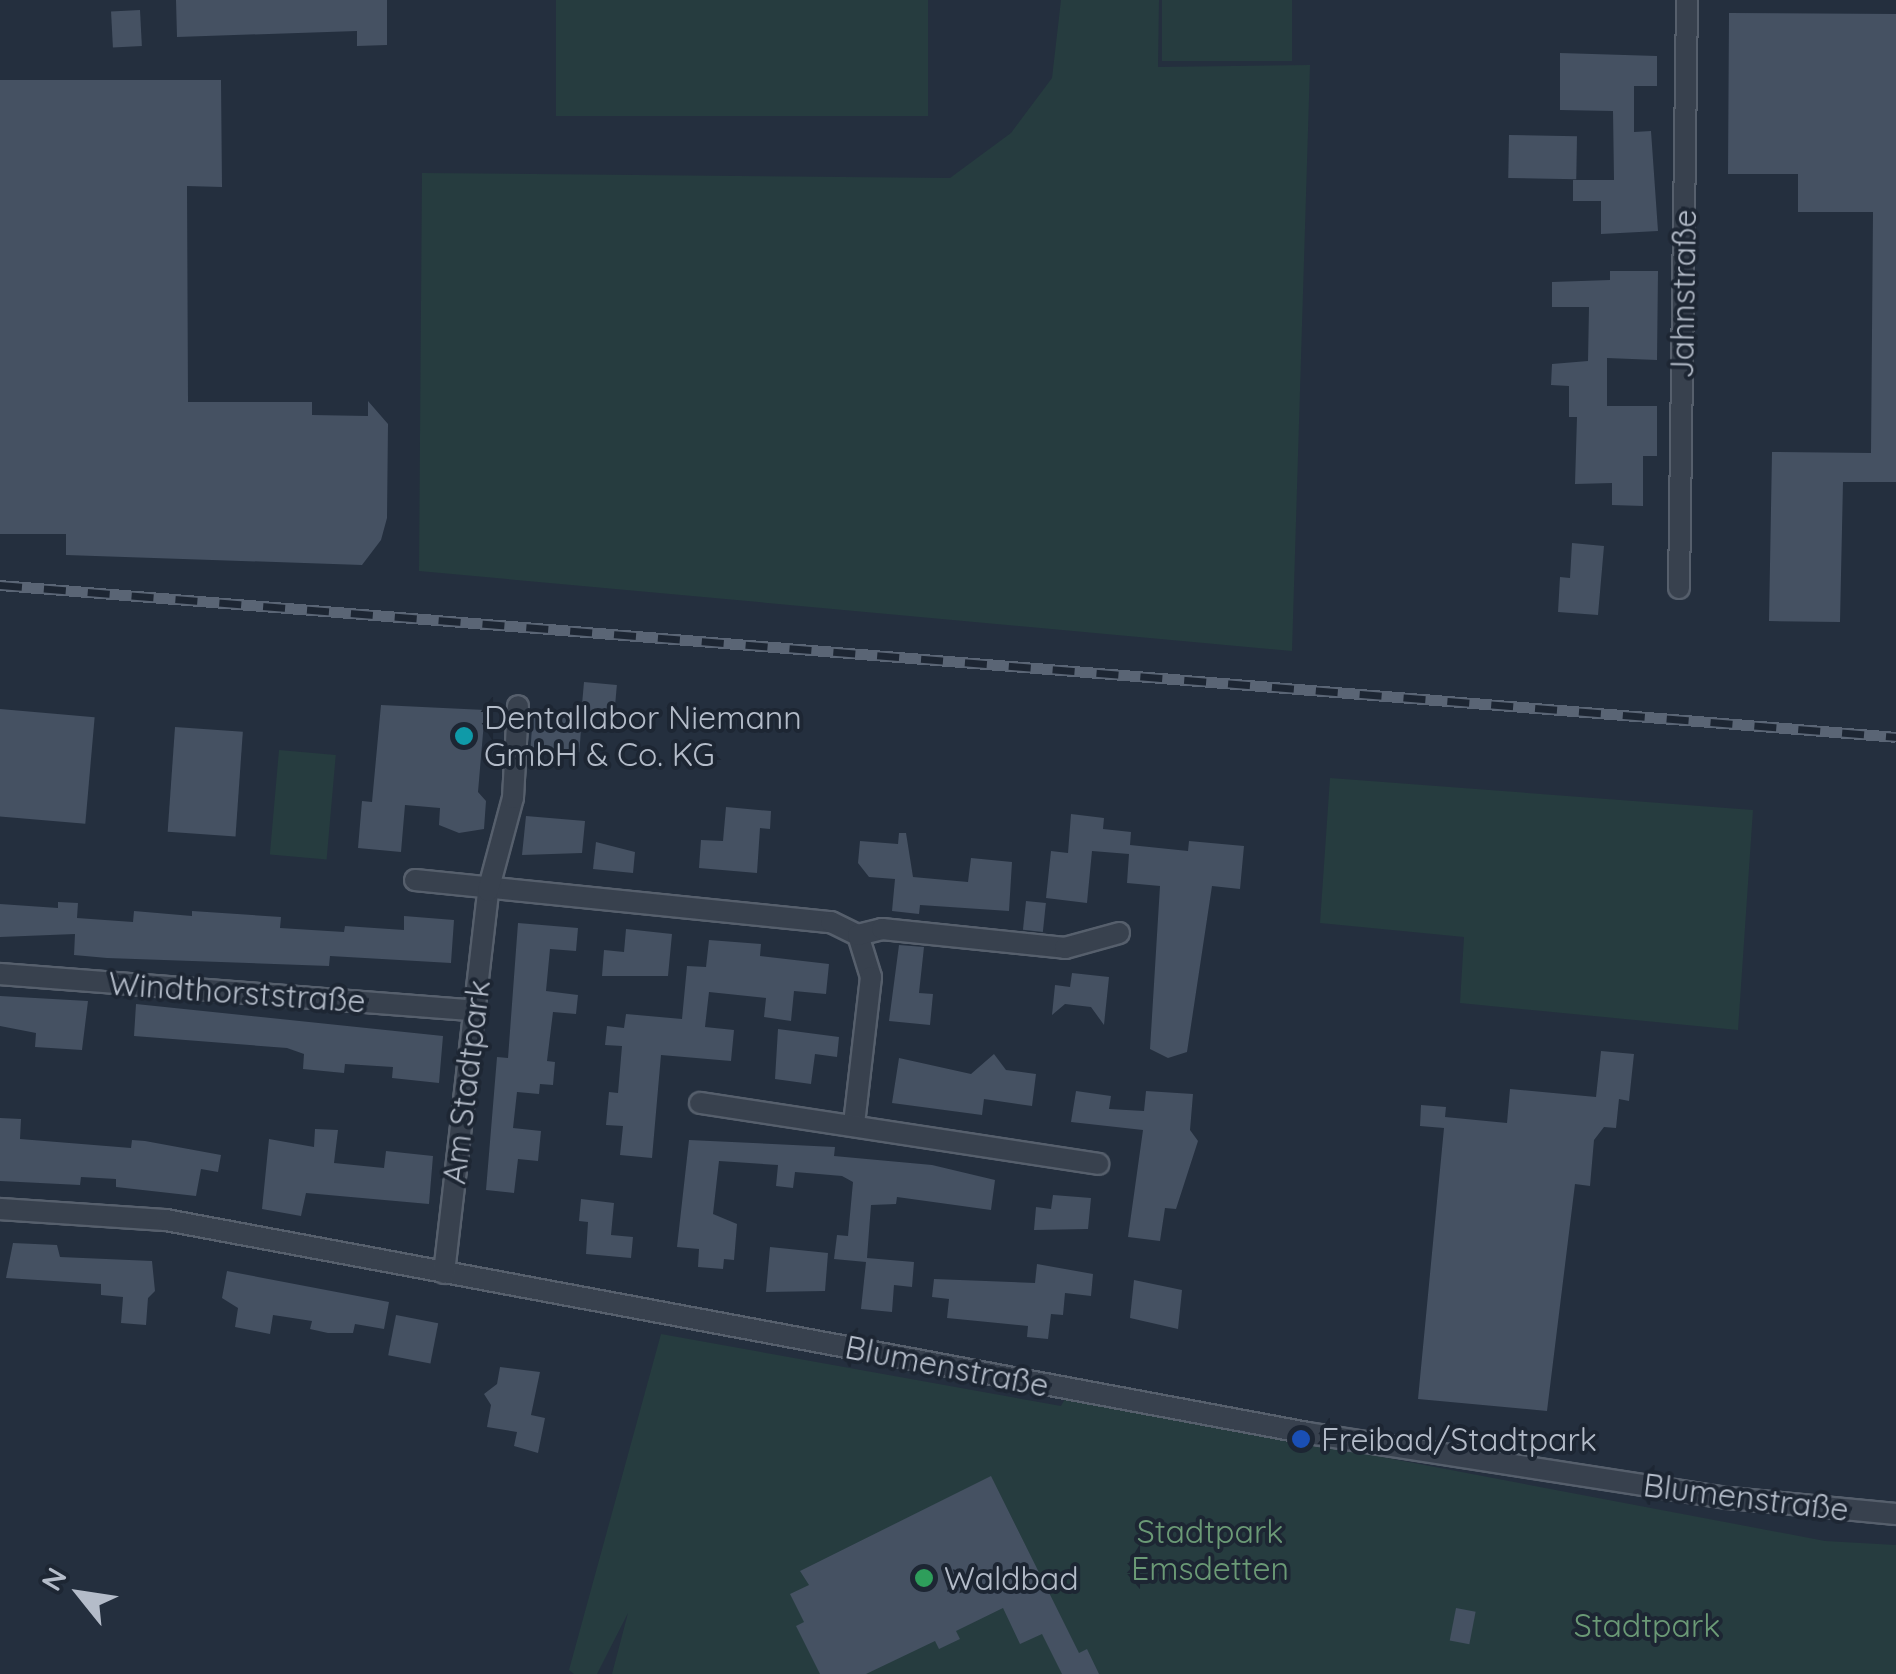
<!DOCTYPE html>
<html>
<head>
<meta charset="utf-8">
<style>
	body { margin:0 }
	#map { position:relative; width:1896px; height:1674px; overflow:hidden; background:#242f3e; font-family:Quicksand,sans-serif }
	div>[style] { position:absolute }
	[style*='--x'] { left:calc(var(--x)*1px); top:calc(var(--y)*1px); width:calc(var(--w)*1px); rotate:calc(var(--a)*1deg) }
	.green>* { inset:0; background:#263c3f; transform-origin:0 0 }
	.building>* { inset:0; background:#455162; transform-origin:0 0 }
	.roads { filter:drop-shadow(2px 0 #565f6c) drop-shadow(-2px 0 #565f6c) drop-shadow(0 2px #565f6c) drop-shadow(0 -2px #565f6c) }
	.street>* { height:20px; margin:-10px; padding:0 10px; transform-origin:10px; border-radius:10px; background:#38414e }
	.rail>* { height:11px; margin-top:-5.5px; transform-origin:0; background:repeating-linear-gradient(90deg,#1d2633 0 22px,#5a6575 0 44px); box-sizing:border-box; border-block:2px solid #5a6575 }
	.dots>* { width:28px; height:28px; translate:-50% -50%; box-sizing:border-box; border:5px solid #1d2633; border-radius:50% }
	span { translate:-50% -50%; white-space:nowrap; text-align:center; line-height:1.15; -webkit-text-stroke:8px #1d2633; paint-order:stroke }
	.street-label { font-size:32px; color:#b4bcc9 }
	.poi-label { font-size:32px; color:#b4bcc9 }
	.left { translate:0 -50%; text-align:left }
	.park-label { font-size:32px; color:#6b9a76 }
	.north { position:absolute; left:30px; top:1544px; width:100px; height:100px; -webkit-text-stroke:8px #1d2633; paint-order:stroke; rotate:300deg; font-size:28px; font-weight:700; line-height:40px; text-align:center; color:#b4bcc9 }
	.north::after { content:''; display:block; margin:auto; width:35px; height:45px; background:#b4bcc9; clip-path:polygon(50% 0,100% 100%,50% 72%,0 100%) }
</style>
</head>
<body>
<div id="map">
	<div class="green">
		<div style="left:556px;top:0;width:372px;height:116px"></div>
		<div style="clip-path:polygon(1061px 0,1159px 0,1158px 67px,1310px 65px,1292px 651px,419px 571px,422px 173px,950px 178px,1011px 133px,1052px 78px)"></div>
		<div style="left:1162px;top:0;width:130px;height:61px"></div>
		<div style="left:279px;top:750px;width:57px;height:105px;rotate:5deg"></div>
		<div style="clip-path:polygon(1330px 778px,1753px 810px,1738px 1030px,1460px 1003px,1464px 937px,1320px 923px)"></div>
		<div style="clip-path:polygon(661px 1334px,1061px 1406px,1066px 1397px,1825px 1541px,1896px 1545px,1896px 1674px,612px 1674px,628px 1613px,597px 1674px,574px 1674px,569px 1670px)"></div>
	</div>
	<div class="building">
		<div style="clip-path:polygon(176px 0,387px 0,387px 45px,357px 46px,357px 31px,177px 37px)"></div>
		<div style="left:140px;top:10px;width:36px;height:29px;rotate:87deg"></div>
		<div style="clip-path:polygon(1729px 13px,1896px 14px,1896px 482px,1843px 482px,1840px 622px,1769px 621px,1772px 452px,1871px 453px,1873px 212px,1798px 212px,1798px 174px,1728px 174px)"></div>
		<div style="clip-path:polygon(1560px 53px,1657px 56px,1657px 86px,1634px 86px,1634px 132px,1651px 131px,1658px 231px,1601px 234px,1601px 201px,1573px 201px,1573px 180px,1614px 180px,1613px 111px,1560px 110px)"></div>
		<div style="clip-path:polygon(0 80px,221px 80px,222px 187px,187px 186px,188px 402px,312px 402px,312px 415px,368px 416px,368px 401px,388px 424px,387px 518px,381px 540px,362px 565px,66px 555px,66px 534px,0 534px)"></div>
		<div style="left:1509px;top:135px;width:68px;height:43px;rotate:1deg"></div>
		<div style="clip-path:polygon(1610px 271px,1658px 271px,1657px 360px,1607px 358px,1607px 406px,1657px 406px,1657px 456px,1643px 456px,1643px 506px,1612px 505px,1612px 483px,1575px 484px,1577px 417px,1569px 417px,1569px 386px,1551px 385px,1552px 364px,1588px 361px,1589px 307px,1552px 307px,1552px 282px,1610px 280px)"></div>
		<div style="clip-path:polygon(1572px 543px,1604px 546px,1598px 615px,1558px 612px,1560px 577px,1570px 578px)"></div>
		<div style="left:584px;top:682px;width:33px;height:34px;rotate:5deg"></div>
		<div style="clip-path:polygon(381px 705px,485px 710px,478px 792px,486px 801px,484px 829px,459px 833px,439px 825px,440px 808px,405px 805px,401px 852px,358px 848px,362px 801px,372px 802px)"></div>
		<div style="left:0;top:709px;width:95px;height:107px;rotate:5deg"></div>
		<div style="left:533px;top:713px;width:49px;height:36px;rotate:4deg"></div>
		<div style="left:175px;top:727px;width:68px;height:105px;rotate:4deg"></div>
		<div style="clip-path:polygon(726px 807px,771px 811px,770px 829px,760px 828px,757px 873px,699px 868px,701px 840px,723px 841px)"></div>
		<div style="clip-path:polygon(1071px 814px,1104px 818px,1103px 829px,1131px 832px,1130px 845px,1188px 851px,1189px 841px,1244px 846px,1240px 889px,1212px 886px,1187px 1052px,1168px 1058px,1150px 1049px,1160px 886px,1127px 883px,1129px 854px,1092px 851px,1087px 903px,1046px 898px,1051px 851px,1068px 853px)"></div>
		<div style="clip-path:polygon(526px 816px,585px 821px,582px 853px,522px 855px)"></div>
		<div style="clip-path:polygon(899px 833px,906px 833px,913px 877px,968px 882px,971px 858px,1012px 862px,1009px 911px,920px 905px,919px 914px,892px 911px,895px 879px,869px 877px,858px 863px,860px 841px,898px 844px)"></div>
		<div style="clip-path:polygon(596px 842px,635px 852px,633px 873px,593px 869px)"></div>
		<div style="left:1026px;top:901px;width:20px;height:29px;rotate:6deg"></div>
		<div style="clip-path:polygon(58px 902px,78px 903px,77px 918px,133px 922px,134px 911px,192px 916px,192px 911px,281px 917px,280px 928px,344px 932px,345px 926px,404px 930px,404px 916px,454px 920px,451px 963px,330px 956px,329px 966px,107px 958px,74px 955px,75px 934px,0 937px,0 904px,58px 908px)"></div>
		<div style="clip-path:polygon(518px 923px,578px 928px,576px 951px,550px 949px,546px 991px,578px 995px,576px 1014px,553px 1012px,547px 1061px,555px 1062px,553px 1085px,540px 1084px,539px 1094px,517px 1092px,513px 1128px,541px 1131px,538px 1161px,518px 1159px,514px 1193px,486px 1190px,497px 1057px,508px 1058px)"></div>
		<div style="clip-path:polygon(626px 929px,672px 934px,668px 976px,602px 976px,604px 950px,624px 952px)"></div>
		<div style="clip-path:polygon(709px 940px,761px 944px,760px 956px,829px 964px,826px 994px,794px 991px,791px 1021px,764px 1017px,766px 998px,709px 992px,705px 1027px,734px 1030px,731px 1061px,661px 1055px,652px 1158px,620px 1155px,623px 1126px,606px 1125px,609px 1092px,618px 1093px,622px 1046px,605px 1045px,607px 1026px,624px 1028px,626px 1014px,682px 1019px,687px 966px,706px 967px)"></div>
		<div style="clip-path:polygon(899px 945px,924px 947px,919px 993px,933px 994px,930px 1025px,889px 1021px)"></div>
		<div style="clip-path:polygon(1072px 973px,1109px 977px,1104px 1025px,1091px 1007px,1065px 1004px,1052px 1015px,1055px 985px,1070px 987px)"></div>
		<div style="clip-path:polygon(0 996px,88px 1001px,82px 1050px,35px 1047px,36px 1033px,0 1026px)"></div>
		<div style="clip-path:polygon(136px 1004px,443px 1036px,439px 1083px,392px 1078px,393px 1067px,345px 1064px,344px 1073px,303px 1069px,304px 1054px,287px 1048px,134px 1036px)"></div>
		<div style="clip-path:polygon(778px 1029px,839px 1037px,837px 1057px,815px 1054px,811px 1084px,775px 1079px)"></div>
		<div style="clip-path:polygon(1601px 1051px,1634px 1054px,1629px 1101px,1619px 1099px,1616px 1128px,1604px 1127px,1594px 1140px,1590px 1186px,1575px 1184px,1547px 1411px,1418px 1399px,1444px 1128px,1420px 1126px,1421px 1105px,1446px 1107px,1445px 1117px,1507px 1123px,1510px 1089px,1596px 1097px)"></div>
		<div style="clip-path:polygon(994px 1054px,1006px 1070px,1036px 1074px,1032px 1106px,984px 1099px,982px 1115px,892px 1103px,899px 1058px,971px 1074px)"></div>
		<div style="clip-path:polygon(1076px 1091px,1111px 1096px,1109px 1109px,1144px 1111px,1146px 1091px,1193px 1094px,1190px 1130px,1198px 1141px,1176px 1209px,1165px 1208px,1160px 1241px,1128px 1237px,1143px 1130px,1071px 1122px)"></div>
		<div style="clip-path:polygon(0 1118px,21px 1119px,20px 1139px,131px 1148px,132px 1140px,145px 1141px,221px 1155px,218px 1172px,201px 1169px,196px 1196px,116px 1187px,116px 1179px,81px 1177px,80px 1185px,0 1181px)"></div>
		<div style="clip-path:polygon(315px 1129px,338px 1130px,334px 1163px,384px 1168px,386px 1151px,433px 1156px,429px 1204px,306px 1193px,301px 1216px,262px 1209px,269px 1139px,314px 1147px)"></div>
		<div style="clip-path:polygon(689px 1140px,835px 1147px,834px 1156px,932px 1165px,995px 1180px,991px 1210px,897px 1197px,896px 1204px,871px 1205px,867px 1258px,914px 1262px,912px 1287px,894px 1285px,892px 1312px,861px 1309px,866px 1262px,834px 1259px,837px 1235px,848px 1236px,853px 1182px,842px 1176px,795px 1172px,793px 1188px,776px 1186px,778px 1165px,719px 1161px,713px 1214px,737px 1224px,734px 1260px,724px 1259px,723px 1269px,698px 1267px,699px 1249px,677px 1247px)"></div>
		<div style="clip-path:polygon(1053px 1195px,1091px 1198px,1088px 1229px,1034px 1230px,1036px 1207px,1051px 1209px)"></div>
		<div style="clip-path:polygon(581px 1199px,614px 1203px,611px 1235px,633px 1237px,631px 1258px,586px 1254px,588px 1222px,579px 1221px)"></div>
		<div style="clip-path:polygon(13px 1243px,57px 1245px,60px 1257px,152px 1261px,155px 1291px,148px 1298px,146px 1325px,121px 1323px,123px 1297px,101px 1295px,101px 1284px,6px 1278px)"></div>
		<div style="clip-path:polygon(770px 1247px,828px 1253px,825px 1291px,766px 1292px)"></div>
		<div style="clip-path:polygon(1037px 1264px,1093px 1274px,1091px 1296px,1065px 1293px,1063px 1315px,1051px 1314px,1048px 1339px,1027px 1337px,1028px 1326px,947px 1318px,949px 1299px,932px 1297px,934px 1279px,1035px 1283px)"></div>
		<div style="clip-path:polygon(227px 1271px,389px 1302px,384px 1329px,355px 1324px,353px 1333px,328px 1333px,310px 1329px,312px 1321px,273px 1315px,270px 1334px,235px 1327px,238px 1308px,222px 1298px)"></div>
		<div style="clip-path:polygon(1134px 1280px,1182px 1290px,1178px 1329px,1130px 1318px)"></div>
		<div style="left:396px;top:1315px;width:43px;height:41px;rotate:11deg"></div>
		<div style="clip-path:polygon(500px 1367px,540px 1372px,531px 1415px,545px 1418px,538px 1453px,514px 1446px,517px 1432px,487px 1427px,491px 1405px,484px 1394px,497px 1384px)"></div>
		<div style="clip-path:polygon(991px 1476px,1079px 1653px,1087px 1649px,1099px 1674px,1062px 1674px,1042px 1634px,1020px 1644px,1003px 1608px,956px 1631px,960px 1639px,939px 1649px,935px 1641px,866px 1674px,820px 1674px,796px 1626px,804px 1622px,790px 1594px,809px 1585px,800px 1571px)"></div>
		<div style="left:1456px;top:1608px;width:20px;height:33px;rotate:11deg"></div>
	</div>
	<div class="roads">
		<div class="street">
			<div style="--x:1679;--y:588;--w:588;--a:-89.22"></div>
			<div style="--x:415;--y:880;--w:418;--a:5.8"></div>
			<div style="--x:831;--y:922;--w:30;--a:26"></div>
			<div style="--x:858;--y:935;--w:44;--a:72.8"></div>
			<div style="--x:871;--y:977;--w:149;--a:96.6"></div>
			<div style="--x:858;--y:935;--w:25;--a:-14"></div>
			<div style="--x:882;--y:929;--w:184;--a:5.9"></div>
			<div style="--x:1065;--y:948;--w:56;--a:-15.5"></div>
			<div style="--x:0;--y:974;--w:474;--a:4.4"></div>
			<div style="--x:700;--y:1103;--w:403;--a:8.7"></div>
			<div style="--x:0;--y:1209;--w:166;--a:3.8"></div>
			<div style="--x:166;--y:1220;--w:1161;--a:10.57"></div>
			<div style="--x:1307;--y:1433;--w:427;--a:8.8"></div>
			<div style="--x:1729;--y:1498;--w:168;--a:5.5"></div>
			<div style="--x:444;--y:1273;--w:385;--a:-83.4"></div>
			<div style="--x:488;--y:891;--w:96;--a:-75"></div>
			<div style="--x:513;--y:798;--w:92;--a:-86.9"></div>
		</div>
	</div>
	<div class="rail">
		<div style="--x:0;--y:585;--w:1902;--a:4.58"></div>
	</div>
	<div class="dots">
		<div style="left:464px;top:736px;background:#0f9aa8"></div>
		<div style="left:1301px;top:1439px;background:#1a4fb4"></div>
		<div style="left:924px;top:1578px;background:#2e9e5b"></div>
	</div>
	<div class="street-label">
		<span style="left:1683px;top:294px;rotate:-89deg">Jahnstraße</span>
		<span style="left:237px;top:992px;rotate:4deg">Windthorststraße</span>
		<span style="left:466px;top:1082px;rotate:-83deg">Am Stadtpark</span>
		<span style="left:947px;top:1366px;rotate:11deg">Blumenstraße</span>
		<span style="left:1746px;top:1497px;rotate:7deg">Blumenstraße</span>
	</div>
	<div class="poi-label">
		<span class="left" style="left:484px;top:736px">Dentallabor Niemann<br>GmbH &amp; Co. KG</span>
		<span class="left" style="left:1321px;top:1439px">Freibad/Stadtpark</span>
		<span class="left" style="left:944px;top:1578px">Waldbad</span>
	</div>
	<div class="park-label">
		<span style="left:1210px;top:1550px">Stadtpark<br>Emsdetten</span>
		<span style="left:1647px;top:1625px">Stadtpark</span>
	</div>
	<div class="north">N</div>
</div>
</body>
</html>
